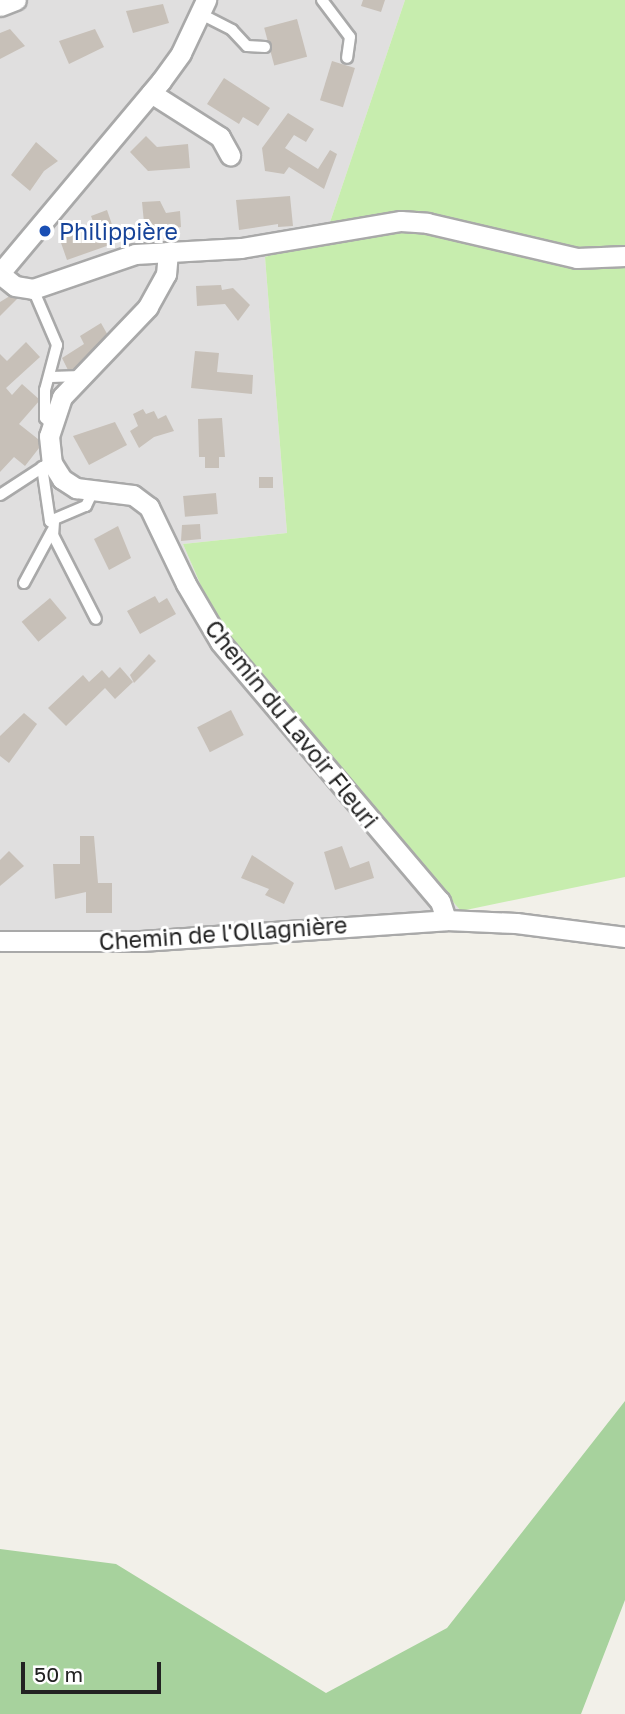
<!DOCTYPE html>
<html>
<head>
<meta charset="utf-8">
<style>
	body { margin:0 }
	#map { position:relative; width:625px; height:1714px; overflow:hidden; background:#f2f0e9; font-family:"Golos Text",sans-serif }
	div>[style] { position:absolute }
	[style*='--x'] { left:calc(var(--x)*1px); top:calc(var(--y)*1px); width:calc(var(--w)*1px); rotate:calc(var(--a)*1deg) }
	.residential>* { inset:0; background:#e0dfdf }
	.grass>* { inset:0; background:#c7edae }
	.forest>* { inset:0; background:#a7d29d }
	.building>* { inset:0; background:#c7c0b8; transform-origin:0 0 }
	.roads { filter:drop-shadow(2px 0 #a9a9a9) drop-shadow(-2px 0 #a9a9a9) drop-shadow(0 2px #a9a9a9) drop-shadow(0 -2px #a9a9a9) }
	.service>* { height:10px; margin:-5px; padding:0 5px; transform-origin:5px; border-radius:5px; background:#fff }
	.minor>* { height:19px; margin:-9.5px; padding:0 9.5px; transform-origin:9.5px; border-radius:9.5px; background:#fff }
	.dots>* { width:19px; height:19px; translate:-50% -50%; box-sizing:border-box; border:4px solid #fff; border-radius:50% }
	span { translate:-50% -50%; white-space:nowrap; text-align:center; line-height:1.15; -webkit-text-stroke:6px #fff; paint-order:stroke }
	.transit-label { font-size:23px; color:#164399 }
	.left { translate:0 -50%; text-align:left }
	.street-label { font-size:23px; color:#222 }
	.scale { position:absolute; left:21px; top:1662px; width:140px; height:32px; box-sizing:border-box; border:4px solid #222; border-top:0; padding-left:9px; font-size:21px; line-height:24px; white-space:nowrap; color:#222; -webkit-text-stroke:5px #fff; paint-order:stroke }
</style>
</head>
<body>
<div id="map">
	<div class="residential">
		<div style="clip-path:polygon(0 0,405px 0,324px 240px,265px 257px,287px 533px,183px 544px,224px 639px,461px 911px,127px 935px,0 934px)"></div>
	</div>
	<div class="grass">
		<div style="clip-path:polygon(405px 0,625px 0,625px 877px,461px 911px,224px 639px,183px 544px,287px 533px,265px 257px,324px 240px)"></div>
	</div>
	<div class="forest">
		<div style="clip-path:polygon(625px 1401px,625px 1600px,581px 1714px,0 1714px,0 1549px,116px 1564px,326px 1693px,447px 1628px)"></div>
	</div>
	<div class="building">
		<div style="clip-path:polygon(363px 0,385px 0,381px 12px,361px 6px)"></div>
		<div style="clip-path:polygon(163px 4px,169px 23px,133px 33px,126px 11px)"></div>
		<div style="left:297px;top:19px;width:39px;height:34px;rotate:75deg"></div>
		<div style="clip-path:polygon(10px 29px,25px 46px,0 59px,0 33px)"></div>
		<div style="clip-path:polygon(95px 29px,104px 47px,69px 64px,59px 41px)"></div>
		<div style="left:332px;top:61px;width:24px;height:41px;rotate:17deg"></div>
		<div style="clip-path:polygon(224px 78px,270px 108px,258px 126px,243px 117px,239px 124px,207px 104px)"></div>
		<div style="clip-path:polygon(288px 113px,314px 129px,306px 142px,294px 135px,285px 148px,318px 169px,330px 150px,337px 154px,324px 189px,289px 167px,284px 174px,265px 171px,262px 148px)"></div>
		<div style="clip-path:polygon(146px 136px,157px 147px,188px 144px,190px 168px,148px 171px,130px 152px)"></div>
		<div style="clip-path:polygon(36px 142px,58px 161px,44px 171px,30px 191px,11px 175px)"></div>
		<div style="clip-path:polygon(290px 196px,293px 226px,278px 227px,278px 224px,239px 230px,236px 200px)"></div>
		<div style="clip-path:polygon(160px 201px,166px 213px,180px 211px,181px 227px,145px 233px,142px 202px)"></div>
		<div style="clip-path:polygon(107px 210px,118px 242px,67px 260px,60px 240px,94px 224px,91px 216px)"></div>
		<div style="clip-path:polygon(221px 285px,222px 290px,233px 288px,250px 305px,238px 321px,225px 304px,197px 306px,196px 286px)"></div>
		<div style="clip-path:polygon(13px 294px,17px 299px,0 316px,0 302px)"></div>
		<div style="clip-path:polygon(101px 323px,110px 339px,81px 367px,68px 370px,62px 358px,84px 344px,80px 336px)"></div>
		<div style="clip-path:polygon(26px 342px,40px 357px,6px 388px,12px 395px,22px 384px,40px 400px,19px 424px,43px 443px,25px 466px,14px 457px,0 472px,0 354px,7px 361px)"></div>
		<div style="clip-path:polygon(195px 351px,219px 353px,217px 372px,253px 375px,252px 394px,191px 388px)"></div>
		<div style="clip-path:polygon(143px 409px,146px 414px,154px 411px,158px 419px,166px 415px,174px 431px,154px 437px,139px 448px,130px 431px,138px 426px,133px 414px)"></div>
		<div style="clip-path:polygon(222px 418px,225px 457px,219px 457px,219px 468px,205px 468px,205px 457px,199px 457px,198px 419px)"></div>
		<div style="clip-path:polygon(115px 422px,127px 445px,89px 465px,73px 436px)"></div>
		<div style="left:273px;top:477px;width:11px;height:14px;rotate:90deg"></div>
		<div style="left:216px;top:493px;width:21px;height:33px;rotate:85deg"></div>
		<div style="clip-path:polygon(200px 524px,201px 539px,181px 541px,182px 525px)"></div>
		<div style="clip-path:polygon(118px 526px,131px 558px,109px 570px,94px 539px)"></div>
		<div style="clip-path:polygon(155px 596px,159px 603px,167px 598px,176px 614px,140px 634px,127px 611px)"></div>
		<div style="left:50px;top:598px;width:26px;height:37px;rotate:50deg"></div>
		<div style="clip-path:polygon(149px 654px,156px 661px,134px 683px,130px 675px)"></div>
		<div style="clip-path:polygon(120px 667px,133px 682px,115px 699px,105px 688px,66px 726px,48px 708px,83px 675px,89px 682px,102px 670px,109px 678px)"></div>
		<div style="left:231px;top:710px;width:28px;height:38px;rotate:63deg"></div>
		<div style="clip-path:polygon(24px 713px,37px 724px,9px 763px,0 756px,0 736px)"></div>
		<div style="clip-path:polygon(80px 836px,94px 836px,98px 883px,112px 883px,112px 913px,86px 913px,86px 892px,55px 899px,53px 864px,80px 864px)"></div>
		<div style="clip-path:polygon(342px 846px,350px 868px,369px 861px,374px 878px,335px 890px,324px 852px)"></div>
		<div style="clip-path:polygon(9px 851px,24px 866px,0 886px,0 860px)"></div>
		<div style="clip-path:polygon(252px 855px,294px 883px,284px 904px,265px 895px,269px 889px,241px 878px)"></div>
	</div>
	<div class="roads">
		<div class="service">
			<div style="--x:322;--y:0;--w:46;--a:52.9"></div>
			<div style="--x:350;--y:37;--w:21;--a:98"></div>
			<div style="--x:201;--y:14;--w:35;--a:27"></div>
			<div style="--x:232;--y:30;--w:22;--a:47"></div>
			<div style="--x:247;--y:46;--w:18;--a:3"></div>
			<div style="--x:33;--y:289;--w:61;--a:66.8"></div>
			<div style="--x:57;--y:345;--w:47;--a:104.9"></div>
			<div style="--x:45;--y:390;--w:28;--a:90"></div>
			<div style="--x:45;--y:418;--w:8;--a:45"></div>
			<div style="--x:51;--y:377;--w:30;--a:-2"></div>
			<div style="--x:42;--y:467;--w:55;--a:81.6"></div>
			<div style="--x:50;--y:521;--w:39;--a:-23"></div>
			<div style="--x:86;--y:506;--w:14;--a:-65"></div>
			<div style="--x:0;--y:495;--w:55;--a:-33.1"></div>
			<div style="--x:54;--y:522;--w:13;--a:94"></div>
			<div style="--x:53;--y:535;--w:94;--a:62.9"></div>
			<div style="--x:24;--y:583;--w:59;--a:-61.7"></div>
		</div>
		<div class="minor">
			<div style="--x:0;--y:6;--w:17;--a:-21"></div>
			<div style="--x:151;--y:93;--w:82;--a:32.5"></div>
			<div style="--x:220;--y:137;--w:21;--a:61"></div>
			<div style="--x:168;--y:252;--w:22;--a:95"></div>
			<div style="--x:166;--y:274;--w:38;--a:119"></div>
			<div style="--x:148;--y:307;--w:124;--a:133.7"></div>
			<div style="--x:62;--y:397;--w:41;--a:108.4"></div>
			<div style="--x:49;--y:436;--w:27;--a:84"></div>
			<div style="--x:52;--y:463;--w:19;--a:58"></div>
			<div style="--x:62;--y:479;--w:17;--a:33"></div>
			<div style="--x:76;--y:488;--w:57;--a:7"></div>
			<div style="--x:133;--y:495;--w:20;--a:37"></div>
			<div style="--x:149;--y:507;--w:85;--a:64.3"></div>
			<div style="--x:186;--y:584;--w:67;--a:59.6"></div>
			<div style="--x:220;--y:642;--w:340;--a:49.7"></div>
			<div style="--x:440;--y:901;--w:20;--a:72"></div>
			<div style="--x:0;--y:273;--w:251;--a:-50"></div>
			<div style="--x:161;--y:81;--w:34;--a:-54"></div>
			<div style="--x:181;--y:53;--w:59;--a:-64.7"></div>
			<div style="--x:0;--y:274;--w:19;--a:39"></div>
			<div style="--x:15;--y:286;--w:18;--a:9"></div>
			<div style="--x:33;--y:289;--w:108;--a:-18.9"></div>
			<div style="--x:135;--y:254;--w:106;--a:-3.2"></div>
			<div style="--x:241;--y:248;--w:162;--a:-9.6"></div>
			<div style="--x:401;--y:221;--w:26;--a:4"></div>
			<div style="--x:427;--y:223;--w:154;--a:13.1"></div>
			<div style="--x:577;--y:258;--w:48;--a:-2.4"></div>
			<div style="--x:0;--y:941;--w:141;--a:0"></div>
			<div style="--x:141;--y:941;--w:306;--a:-3.9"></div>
			<div style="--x:446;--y:920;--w:70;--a:2.5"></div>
			<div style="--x:516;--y:923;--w:110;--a:7.3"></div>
		</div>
	</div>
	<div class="dots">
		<div style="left:45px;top:231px;background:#1a4fb4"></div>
	</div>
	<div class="transit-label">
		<span class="left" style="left:59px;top:231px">Philippière</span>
	</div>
	<div class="street-label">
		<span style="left:292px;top:724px;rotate:51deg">Chemin du Lavoir Fleuri</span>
		<span style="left:223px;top:933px;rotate:-4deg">Chemin de l'Ollagnière</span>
	</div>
	<div class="scale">50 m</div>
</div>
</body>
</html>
